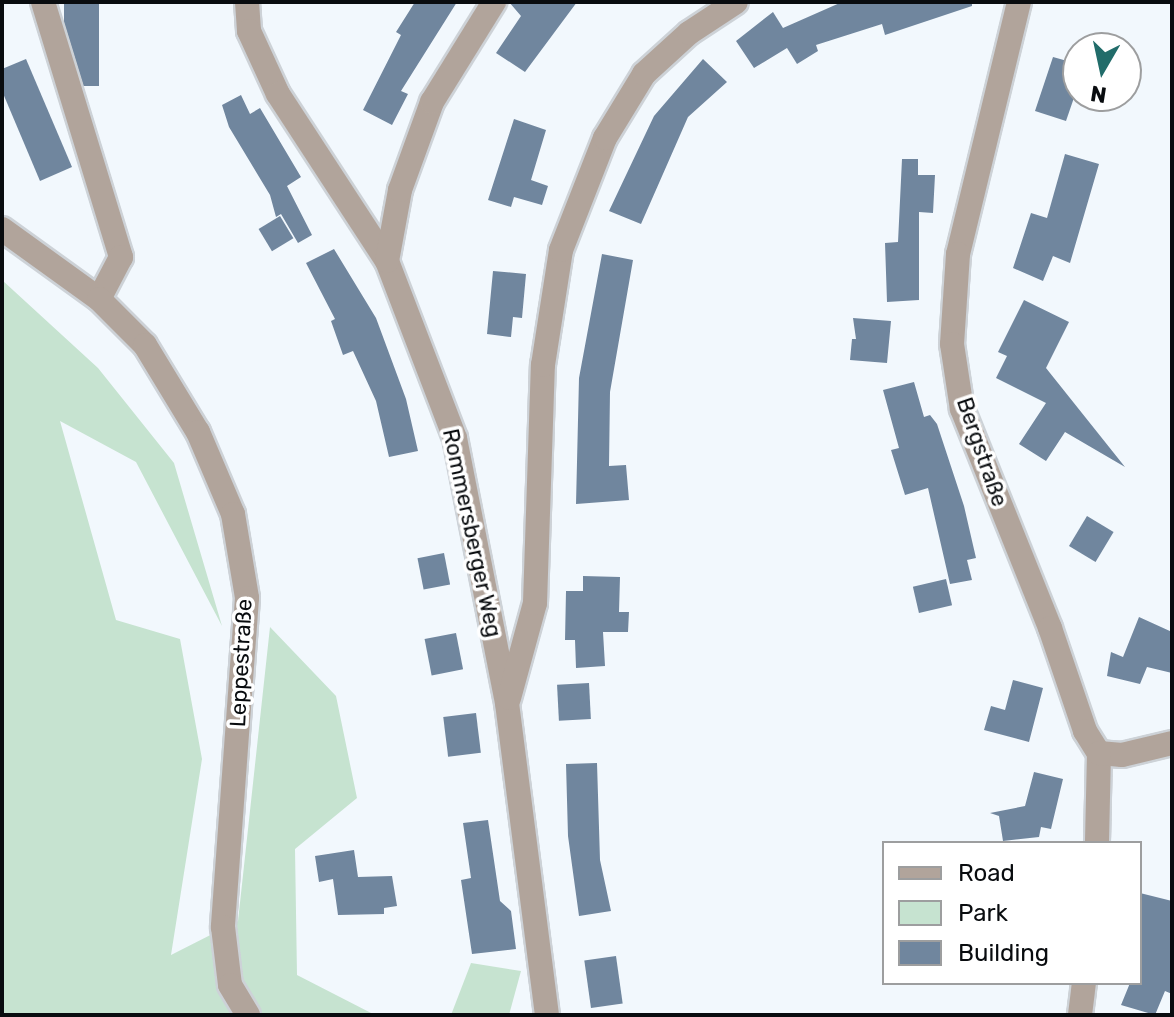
<!DOCTYPE html>
<html>
<head>
<meta charset="utf-8">
<style>
	body { margin:0 }
	#map { position:relative; width:1174px; height:1017px; overflow:hidden; background:#f2f8fd; font-family:Rubik,sans-serif }
	div>[style] { position:absolute }
	[style*='--x'] { left:calc(var(--x)*1px); top:calc(var(--y)*1px); width:calc(var(--w)*1px); rotate:calc(var(--a)*1deg) }
	.green>* { inset:0; background:#c6e3d0 }
	.building>* { inset:0; background:#70869e; transform-origin:0 0 }
	.roads { filter:drop-shadow(2px 0 #cdd2d7) drop-shadow(-2px 0 #cdd2d7) drop-shadow(0 2px #cdd2d7) drop-shadow(0 -2px #cdd2d7) }
	.street>* { height:24px; margin:-12px; padding:0 12px; transform-origin:12px; border-radius:12px; background:#b1a49b }
	span { translate:-50% -50%; white-space:nowrap; text-align:center; line-height:1.15; -webkit-text-stroke:7px #fff; paint-order:stroke }
	.street-label { font-size:22px; color:#090c0f }
	.frame { position:absolute; inset:0; border:4px solid #090c0f; pointer-events:none }
	.legend { position:absolute; left:882px; top:841px; width:260px; height:144px; box-sizing:border-box; background:#fff; border:2px solid #9d9e9f; margin:0; padding:10px 14px; list-style:none; font-size:24px; color:#090c0f }
	.legend li { display:flex; align-items:center; gap:16px; height:40px }
	.legend b { width:40px; border:2px solid #9d9e9f }
	.north { position:absolute; left:1062px; top:32px; width:80px; height:80px; box-sizing:border-box; background:#fff; border:2px solid #9d9e9f; border-radius:50%; rotate:189deg; font-size:22px; font-weight:700; line-height:32px; text-align:center; color:#090c0f }
	.north::after { content:''; display:block; margin:auto; width:28px; height:36px; background:#216c6a; clip-path:polygon(50% 0,100% 100%,50% 72%,0 100%) }
</style>
</head>
<body>
<div id="map">
	<div class="green">
		<div style="clip-path:polygon(2px 280px,98px 368px,174px 463px,222px 626px,136px 462px,60px 421px,116px 620px,180px 639px,202px 759px,171px 955px,238px 921px,270px 627px,336px 696px,357px 798px,295px 849px,297px 975px,375px 1015px,2px 1015px)"></div>
		<div style="clip-path:polygon(471px 963px,521px 971px,509px 1015px,451px 1015px)"></div>
	</div>
	<div class="building">
		<div style="left:64px;top:2px;width:35px;height:84px"></div>
		<div style="clip-path:polygon(415px 2px,457px 2px,401px 91px,408px 94px,392px 125px,363px 110px,401px 35px,396px 32px)"></div>
		<div style="clip-path:polygon(509px 2px,577px 2px,525px 72px,496px 53px,521px 16px)"></div>
		<div style="clip-path:polygon(842px 2px,972px 2px,972px 6px,885px 35px,882px 24px,816px 45px,818px 51px,797px 64px,787px 48px,754px 68px,736px 41px,773px 12px,783px 28px)"></div>
		<div style="clip-path:polygon(1053px 57px,1078px 64px,1078px 86px,1066px 121px,1035px 111px)"></div>
		<div style="clip-path:polygon(26px 59px,72px 167px,40px 181px,2px 91px,2px 69px)"></div>
		<div style="clip-path:polygon(703px 59px,727px 82px,688px 117px,641px 224px,609px 211px,654px 116px)"></div>
		<div style="clip-path:polygon(241px 95px,250px 114px,260px 108px,301px 177px,287px 186px,312px 235px,298px 243px,281px 214px,276px 217px,270px 195px,229px 127px,222px 105px)"></div>
		<div style="clip-path:polygon(514px 119px,546px 130px,531px 180px,548px 186px,542px 205px,514px 197px,511px 207px,488px 200px)"></div>
		<div style="clip-path:polygon(1065px 154px,1099px 164px,1070px 263px,1053px 256px,1043px 281px,1013px 268px,1031px 213px,1047px 218px)"></div>
		<div style="clip-path:polygon(902px 159px,918px 159px,918px 175px,935px 175px,933px 213px,919px 212px,919px 300px,887px 302px,885px 243px,898px 242px)"></div>
		<div style="left:280px;top:216px;width:26px;height:25px;rotate:59deg"></div>
		<div style="clip-path:polygon(334px 249px,376px 318px,406px 399px,418px 451px,389px 457px,376px 401px,353px 351px,343px 355px,331px 321px,335px 319px,306px 263px)"></div>
		<div style="clip-path:polygon(602px 254px,633px 260px,610px 392px,609px 466px,626px 465px,629px 500px,576px 504px,579px 378px)"></div>
		<div style="clip-path:polygon(493px 271px,526px 274px,522px 318px,513px 317px,511px 337px,487px 334px)"></div>
		<div style="clip-path:polygon(1024px 300px,1069px 322px,1046px 368px,1125px 467px,1065px 432px,1046px 461px,1019px 444px,1046px 403px,996px 378px,1007px 356px,998px 352px)"></div>
		<div style="clip-path:polygon(853px 318px,891px 321px,887px 363px,850px 360px,852px 339px,856px 339px)"></div>
		<div style="clip-path:polygon(914px 382px,924px 417px,930px 415px,937px 424px,964px 506px,976px 558px,967px 560px,972px 580px,950px 584px,928px 488px,905px 495px,891px 450px,899px 448px,883px 390px)"></div>
		<div style="left:1087px;top:516px;width:31px;height:35px;rotate:31deg"></div>
		<div style="left:444px;top:553px;width:32px;height:27px;rotate:79deg"></div>
		<div style="clip-path:polygon(583px 576px,620px 577px,619px 612px,629px 612px,628px 632px,603px 632px,605px 666px,576px 668px,575px 640px,565px 640px,566px 591px,583px 591px)"></div>
		<div style="left:946px;top:579px;width:27px;height:34px;rotate:77deg"></div>
		<div style="clip-path:polygon(1139px 617px,1172px 632px,1172px 673px,1147px 667px,1140px 684px,1107px 676px,1111px 652px,1123px 657px)"></div>
		<div style="left:456px;top:633px;width:37px;height:32px;rotate:79deg"></div>
		<div style="clip-path:polygon(1013px 680px,1043px 688px,1029px 742px,984px 730px,991px 706px,1005px 710px)"></div>
		<div style="left:589px;top:683px;width:36px;height:32px;rotate:87deg"></div>
		<div style="left:476px;top:713px;width:40px;height:33px;rotate:83deg"></div>
		<div style="clip-path:polygon(597px 763px,600px 860px,611px 911px,579px 916px,568px 836px,566px 764px)"></div>
		<div style="clip-path:polygon(1034px 772px,1063px 779px,1051px 829px,1041px 827px,1039px 837px,1003px 841px,999px 816px,990px 813px,1025px 806px)"></div>
		<div style="clip-path:polygon(488px 820px,500px 901px,511px 911px,516px 949px,472px 954px,461px 880px,471px 878px,463px 823px)"></div>
		<div style="clip-path:polygon(354px 850px,358px 877px,392px 876px,397px 906px,384px 908px,384px 914px,338px 915px,333px 879px,319px 882px,315px 856px)"></div>
		<div style="clip-path:polygon(1140px 893px,1172px 901px,1172px 994px,1165px 991px,1155px 1015px,1121px 1005px,1130px 983px,1140px 983px)"></div>
		<div style="left:616px;top:956px;width:48px;height:32px;rotate:82deg"></div>
	</div>
	<div class="roads">
		<div class="street">
			<div style="--x:43;--y:2;--w:267;--a:73"></div>
			<div style="--x:121;--y:257;--w:47;--a:117.6"></div>
			<div style="--x:247;--y:2;--w:29;--a:86"></div>
			<div style="--x:249;--y:31;--w:69;--a:65.3"></div>
			<div style="--x:278;--y:94;--w:199;--a:56.9"></div>
			<div style="--x:387;--y:261;--w:190;--a:69"></div>
			<div style="--x:455;--y:438;--w:270;--a:78.9"></div>
			<div style="--x:507;--y:703;--w:315;--a:82.7"></div>
			<div style="--x:1019;--y:2;--w:259;--a:103.6"></div>
			<div style="--x:958;--y:254;--w:90;--a:93.8"></div>
			<div style="--x:952;--y:344;--w:66;--a:81.3"></div>
			<div style="--x:962;--y:409;--w:236;--a:68.1"></div>
			<div style="--x:1050;--y:628;--w:109;--a:71.2"></div>
			<div style="--x:1085;--y:731;--w:26;--a:58"></div>
			<div style="--x:1099;--y:753;--w:90;--a:91.3"></div>
			<div style="--x:2;--y:229;--w:120;--a:35.8"></div>
			<div style="--x:99;--y:299;--w:65;--a:45"></div>
			<div style="--x:145;--y:345;--w:102;--a:58.7"></div>
			<div style="--x:198;--y:432;--w:89;--a:66.9"></div>
			<div style="--x:233;--y:514;--w:85;--a:80.5"></div>
			<div style="--x:247;--y:598;--w:330;--a:94.2"></div>
			<div style="--x:223;--y:927;--w:58;--a:83.1"></div>
			<div style="--x:230;--y:985;--w:35;--a:59"></div>
			<div style="--x:387;--y:261;--w:72;--a:-79.6"></div>
			<div style="--x:400;--y:190;--w:94;--a:-70"></div>
			<div style="--x:432;--y:102;--w:118;--a:-58.2"></div>
			<div style="--x:509;--y:698;--w:98;--a:-74.7"></div>
			<div style="--x:535;--y:603;--w:238;--a:-88.1"></div>
			<div style="--x:543;--y:365;--w:116;--a:-81.1"></div>
			<div style="--x:561;--y:250;--w:120;--a:-68.6"></div>
			<div style="--x:605;--y:138;--w:75;--a:-58.6"></div>
			<div style="--x:644;--y:74;--w:61;--a:-42.3"></div>
			<div style="--x:689;--y:33;--w:56;--a:-33.4"></div>
			<div style="--x:1099;--y:753;--w:23;--a:5"></div>
			<div style="--x:1122;--y:755;--w:51;--a:-13.5"></div>
			<div style="--x:1080;--y:1015;--w:32;--a:-83"></div>
		</div>
	</div>
	<div class="street-label">
		<span style="left:982px;top:452px;rotate:71deg">Bergstraße</span>
		<span style="left:472px;top:533px;rotate:78deg">Rommersberger Weg</span>
		<span style="left:241px;top:663px;rotate:-87deg">Leppestraße</span>
	</div>
	<div class="frame"></div>
	<ul class="legend">
	<li><b style="height:10px;background:#b1a49b"></b>Road</li>
	<li><b style="height:22px;background:#c6e3d0"></b>Park</li>
	<li><b style="height:22px;background:#70869e"></b>Building</li>
	</ul>
	<div class="north">N</div>
</div>
</body>
</html>
